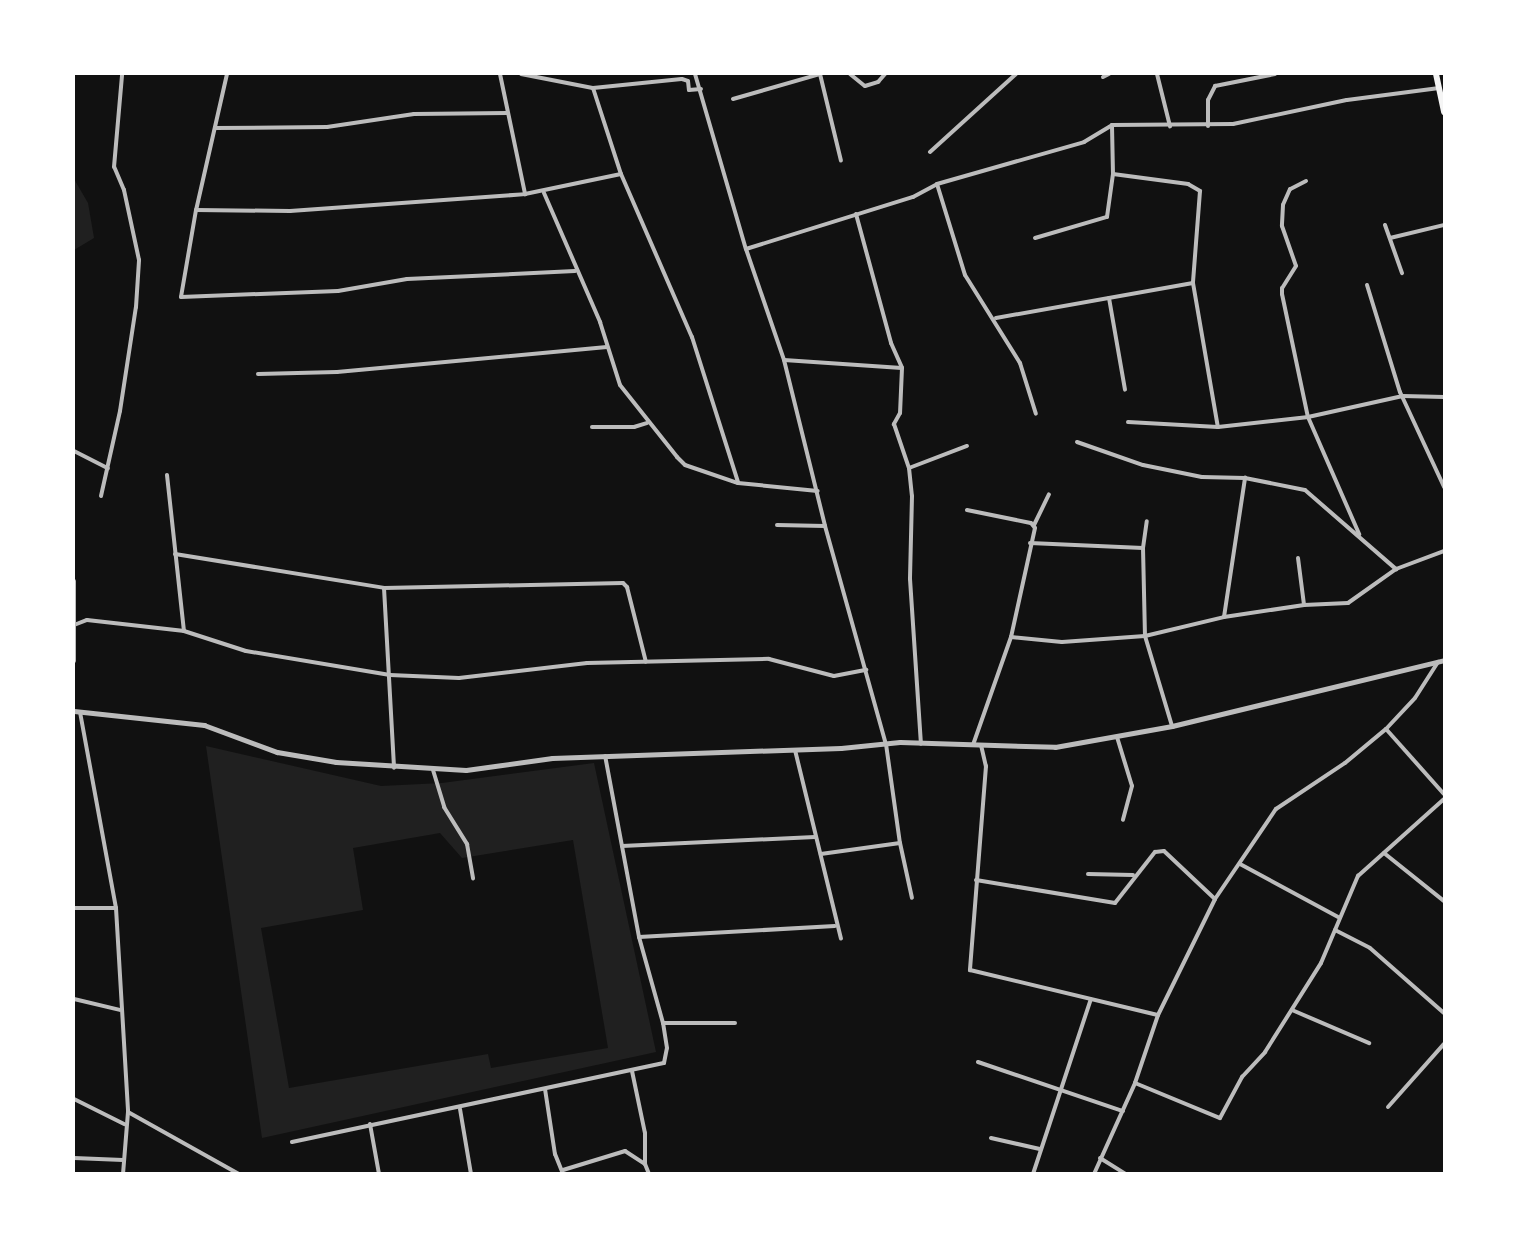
<!DOCTYPE html>
<html>
<head>
<meta charset="utf-8">
<style>
	body { margin:0 }
	#map { position:relative; width:1518px; height:1247px; overflow:hidden; background:#111; font-family:Inter,sans-serif }
	div>[style] { position:absolute }
	[style*='--x'] { left:calc(var(--x)*1px); top:calc(var(--y)*1px); width:calc(var(--w)*1px); rotate:calc(var(--a)*1deg) }
	.green>* { inset:0; background:#202020 }
	.minor>* { height:4px; margin:-2px; padding:0 2px; transform-origin:2px; border-radius:2px; background:#bcbcbc }
	.tertiary>* { height:5px; margin:-2.5px; padding:0 2.5px; transform-origin:2.5px; border-radius:2.5px; background:#bcbcbc }
	.secondary>* { height:6px; margin:-3px; padding:0 3px; transform-origin:3px; border-radius:3px; background:#f5f5f5 }
	span { translate:-50% -50%; white-space:nowrap; text-align:center; line-height:1.15; -webkit-text-stroke:5px #fff; paint-order:stroke }
	.frame { position:absolute; inset:0; border:75px solid #fff; pointer-events:none }
</style>
</head>
<body>
<div id="map">
	<div class="green">
		<div style="clip-path:polygon(74px 179px,88px 203px,94px 238px,74px 250px)"></div>
		<div style="clip-path:polygon(evenodd,206px 746px,381px 786px,442px 783px,594px 763px,656px 1052px,262px 1138px,206px 746px,440px 833px,462px 858px,573px 840px,608px 1048px,491px 1068px,488px 1054px,289px 1088px,261px 928px,363px 910px,353px 848px,440px 833px)"></div>
	</div>
	<div class="minor">
		<div style="--x:227;--y:74;--w:139;--a:102.8"></div>
		<div style="--x:196;--y:210;--w:88;--a:99.8"></div>
		<div style="--x:181;--y:297;--w:157;--a:-2.2"></div>
		<div style="--x:338;--y:291;--w:70;--a:-9.9"></div>
		<div style="--x:407;--y:279;--w:168;--a:-2.7"></div>
		<div style="--x:500;--y:74;--w:123;--a:78.2"></div>
		<div style="--x:521;--y:74;--w:73;--a:11"></div>
		<div style="--x:593;--y:88;--w:89;--a:-5.8"></div>
		<div style="--x:682;--y:79;--w:6;--a:18"></div>
		<div style="--x:688;--y:81;--w:9;--a:84"></div>
		<div style="--x:689;--y:90;--w:12;--a:-5"></div>
		<div style="--x:695;--y:74;--w:182;--a:73.8"></div>
		<div style="--x:746;--y:249;--w:117;--a:71.1"></div>
		<div style="--x:784;--y:360;--w:171;--a:76.1"></div>
		<div style="--x:825;--y:526;--w:226;--a:74.4"></div>
		<div style="--x:886;--y:744;--w:100;--a:82"></div>
		<div style="--x:900;--y:843;--w:80;--a:172.1"></div>
		<div style="--x:820;--y:74;--w:89;--a:76.4"></div>
		<div style="--x:850;--y:74;--w:19;--a:39"></div>
		<div style="--x:865;--y:86;--w:14;--a:-17"></div>
		<div style="--x:878;--y:82;--w:11;--a:-49"></div>
		<div style="--x:1157;--y:74;--w:54;--a:76"></div>
		<div style="--x:1103;--y:77;--w:7;--a:-27"></div>
		<div style="--x:593;--y:88;--w:90;--a:72"></div>
		<div style="--x:621;--y:174;--w:178;--a:66.5"></div>
		<div style="--x:692;--y:337;--w:152;--a:72.4"></div>
		<div style="--x:733;--y:99;--w:91;--a:-16"></div>
		<div style="--x:1208;--y:126;--w:26;--a:-90"></div>
		<div style="--x:1208;--y:100;--w:16;--a:-63"></div>
		<div style="--x:1215;--y:86;--w:61;--a:-11.3"></div>
		<div style="--x:215;--y:128;--w:112;--a:-0.5"></div>
		<div style="--x:327;--y:127;--w:88;--a:-8.5"></div>
		<div style="--x:414;--y:114;--w:93;--a:-0.6"></div>
		<div style="--x:930;--y:152;--w:116;--a:-42.2"></div>
		<div style="--x:1113;--y:174;--w:76;--a:7.6"></div>
		<div style="--x:1188;--y:184;--w:14;--a:30"></div>
		<div style="--x:1200;--y:191;--w:92;--a:94.4"></div>
		<div style="--x:1193;--y:283;--w:146;--a:80.2"></div>
		<div style="--x:1306;--y:181;--w:18;--a:153"></div>
		<div style="--x:1290;--y:189;--w:17;--a:114"></div>
		<div style="--x:1283;--y:205;--w:21;--a:93"></div>
		<div style="--x:1282;--y:226;--w:42;--a:70.7"></div>
		<div style="--x:1296;--y:266;--w:26;--a:122"></div>
		<div style="--x:1282;--y:288;--w:6;--a:90"></div>
		<div style="--x:1282;--y:294;--w:126;--a:78.1"></div>
		<div style="--x:1308;--y:417;--w:128;--a:66.4"></div>
		<div style="--x:937;--y:184;--w:95;--a:72.9"></div>
		<div style="--x:965;--y:275;--w:104;--a:58"></div>
		<div style="--x:1020;--y:363;--w:53;--a:72.6"></div>
		<div style="--x:544;--y:193;--w:141;--a:66.5"></div>
		<div style="--x:600;--y:322;--w:66;--a:72.4"></div>
		<div style="--x:620;--y:385;--w:92;--a:51.6"></div>
		<div style="--x:677;--y:457;--w:11;--a:45"></div>
		<div style="--x:685;--y:465;--w:56;--a:18.8"></div>
		<div style="--x:738;--y:483;--w:80;--a:5.7"></div>
		<div style="--x:196;--y:210;--w:94;--a:0.6"></div>
		<div style="--x:290;--y:211;--w:236;--a:-4.1"></div>
		<div style="--x:525;--y:194;--w:98;--a:-11.8"></div>
		<div style="--x:856;--y:214;--w:134;--a:74.8"></div>
		<div style="--x:891;--y:343;--w:27;--a:66"></div>
		<div style="--x:902;--y:368;--w:45;--a:92.5"></div>
		<div style="--x:900;--y:413;--w:13;--a:119"></div>
		<div style="--x:894;--y:424;--w:46;--a:71.2"></div>
		<div style="--x:909;--y:468;--w:28;--a:84"></div>
		<div style="--x:912;--y:496;--w:83;--a:91.4"></div>
		<div style="--x:910;--y:579;--w:165;--a:86.2"></div>
		<div style="--x:1385;--y:225;--w:51;--a:70.5"></div>
		<div style="--x:1035;--y:238;--w:75;--a:-16.3"></div>
		<div style="--x:1107;--y:217;--w:43;--a:-82.1"></div>
		<div style="--x:1113;--y:174;--w:49;--a:-91.2"></div>
		<div style="--x:1390;--y:238;--w:56;--a:-13.5"></div>
		<div style="--x:746;--y:249;--w:175;--a:-17.3"></div>
		<div style="--x:913;--y:197;--w:27;--a:-28"></div>
		<div style="--x:937;--y:184;--w:153;--a:-15.9"></div>
		<div style="--x:1084;--y:142;--w:33;--a:-31"></div>
		<div style="--x:1112;--y:125;--w:121;--a:-0.5"></div>
		<div style="--x:1233;--y:124;--w:116;--a:-11.9"></div>
		<div style="--x:1347;--y:100;--w:93;--a:-7.4"></div>
		<div style="--x:1367;--y:285;--w:112;--a:72.9"></div>
		<div style="--x:1400;--y:392;--w:105;--a:65.1"></div>
		<div style="--x:1109;--y:298;--w:93;--a:80.1"></div>
		<div style="--x:996;--y:318;--w:200;--a:-10.1"></div>
		<div style="--x:784;--y:360;--w:118;--a:3.9"></div>
		<div style="--x:258;--y:374;--w:79;--a:-1.5"></div>
		<div style="--x:337;--y:372;--w:271;--a:-5.3"></div>
		<div style="--x:1128;--y:422;--w:90;--a:3.2"></div>
		<div style="--x:1218;--y:427;--w:91;--a:-6.3"></div>
		<div style="--x:1308;--y:417;--w:97;--a:-12.5"></div>
		<div style="--x:1403;--y:396;--w:41;--a:1.4"></div>
		<div style="--x:592;--y:427;--w:42;--a:0"></div>
		<div style="--x:634;--y:427;--w:14;--a:-17"></div>
		<div style="--x:1077;--y:442;--w:70;--a:19.2"></div>
		<div style="--x:1143;--y:465;--w:60;--a:11.5"></div>
		<div style="--x:1202;--y:477;--w:43;--a:1.3"></div>
		<div style="--x:1245;--y:478;--w:61;--a:11.3"></div>
		<div style="--x:1305;--y:490;--w:121;--a:41"></div>
		<div style="--x:74;--y:451;--w:38;--a:27"></div>
		<div style="--x:909;--y:468;--w:62;--a:-20.8"></div>
		<div style="--x:167;--y:475;--w:157;--a:83.8"></div>
		<div style="--x:101;--y:496;--w:87;--a:-77.4"></div>
		<div style="--x:120;--y:411;--w:105;--a:-81.3"></div>
		<div style="--x:136;--y:307;--w:47;--a:-86.3"></div>
		<div style="--x:139;--y:260;--w:72;--a:-102.1"></div>
		<div style="--x:124;--y:190;--w:25;--a:-113"></div>
		<div style="--x:114;--y:167;--w:92;--a:-85"></div>
		<div style="--x:967;--y:510;--w:65;--a:11.5"></div>
		<div style="--x:1031;--y:523;--w:6;--a:51"></div>
		<div style="--x:1035;--y:528;--w:112;--a:102.4"></div>
		<div style="--x:1011;--y:637;--w:114;--a:109.4"></div>
		<div style="--x:777;--y:525;--w:48;--a:1.2"></div>
		<div style="--x:1034;--y:525;--w:34;--a:-64"></div>
		<div style="--x:1030;--y:543;--w:113;--a:2.5"></div>
		<div style="--x:1143;--y:548;--w:27;--a:-82"></div>
		<div style="--x:1143;--y:548;--w:88;--a:88.7"></div>
		<div style="--x:1145;--y:636;--w:94;--a:73.3"></div>
		<div style="--x:175;--y:554;--w:212;--a:9.2"></div>
		<div style="--x:384;--y:588;--w:239;--a:-1.2"></div>
		<div style="--x:623;--y:583;--w:6;--a:45"></div>
		<div style="--x:627;--y:587;--w:77;--a:75.8"></div>
		<div style="--x:1298;--y:558;--w:47;--a:82.7"></div>
		<div style="--x:74;--y:581;--w:80;--a:90"></div>
		<div style="--x:384;--y:588;--w:180;--a:86.8"></div>
		<div style="--x:1224;--y:617;--w:141;--a:-81.4"></div>
		<div style="--x:74;--y:625;--w:14;--a:-21"></div>
		<div style="--x:87;--y:620;--w:98;--a:6.5"></div>
		<div style="--x:184;--y:631;--w:65;--a:17.9"></div>
		<div style="--x:246;--y:651;--w:146;--a:9.5"></div>
		<div style="--x:390;--y:675;--w:69;--a:2.5"></div>
		<div style="--x:459;--y:678;--w:129;--a:-6.7"></div>
		<div style="--x:587;--y:663;--w:182;--a:-1.3"></div>
		<div style="--x:769;--y:659;--w:67;--a:14.7"></div>
		<div style="--x:834;--y:676;--w:33;--a:-11"></div>
		<div style="--x:1011;--y:637;--w:51;--a:5.6"></div>
		<div style="--x:1062;--y:642;--w:83;--a:-4.1"></div>
		<div style="--x:1145;--y:636;--w:81;--a:-13.5"></div>
		<div style="--x:1224;--y:617;--w:81;--a:-8.5"></div>
		<div style="--x:1304;--y:605;--w:44;--a:-2.6"></div>
		<div style="--x:1348;--y:603;--w:59;--a:-35.3"></div>
		<div style="--x:1396;--y:569;--w:51;--a:-20.6"></div>
		<div style="--x:80;--y:712;--w:199;--a:79.6"></div>
		<div style="--x:116;--y:908;--w:204;--a:86.6"></div>
		<div style="--x:128;--y:1112;--w:62;--a:94.6"></div>
		<div style="--x:1386;--y:729;--w:87;--a:48.3"></div>
		<div style="--x:1117;--y:737;--w:51;--a:73"></div>
		<div style="--x:1132;--y:786;--w:35;--a:105"></div>
		<div style="--x:981;--y:745;--w:22;--a:77"></div>
		<div style="--x:986;--y:766;--w:205;--a:94.5"></div>
		<div style="--x:970;--y:970;--w:193;--a:13.5"></div>
		<div style="--x:795;--y:750;--w:194;--a:76.3"></div>
		<div style="--x:433;--y:770;--w:39;--a:73"></div>
		<div style="--x:444;--y:807;--w:44;--a:58.1"></div>
		<div style="--x:467;--y:844;--w:35;--a:80"></div>
		<div style="--x:900;--y:843;--w:56;--a:77.7"></div>
		<div style="--x:622;--y:846;--w:193;--a:-2.7"></div>
		<div style="--x:1384;--y:853;--w:77;--a:38.7"></div>
		<div style="--x:1240;--y:864;--w:111;--a:28.4"></div>
		<div style="--x:1088;--y:874;--w:45;--a:1.3"></div>
		<div style="--x:976;--y:880;--w:141;--a:9.4"></div>
		<div style="--x:1115;--y:903;--w:65;--a:-51.9"></div>
		<div style="--x:1155;--y:852;--w:9;--a:-6"></div>
		<div style="--x:1164;--y:851;--w:70;--a:43.3"></div>
		<div style="--x:74;--y:908;--w:42;--a:0"></div>
		<div style="--x:1335;--y:930;--w:39;--a:27"></div>
		<div style="--x:1370;--y:948;--w:98;--a:41.3"></div>
		<div style="--x:639;--y:937;--w:196;--a:-3.2"></div>
		<div style="--x:74;--y:999;--w:47;--a:13.4"></div>
		<div style="--x:1292;--y:1010;--w:84;--a:23.2"></div>
		<div style="--x:663;--y:1023;--w:72;--a:0"></div>
		<div style="--x:978;--y:1062;--w:153;--a:18.7"></div>
		<div style="--x:632;--y:1071;--w:63;--a:78.2"></div>
		<div style="--x:645;--y:1133;--w:31;--a:90"></div>
		<div style="--x:1135;--y:1083;--w:92;--a:22.4"></div>
		<div style="--x:1220;--y:1118;--w:47;--a:-61.8"></div>
		<div style="--x:1242;--y:1077;--w:34;--a:-47"></div>
		<div style="--x:1265;--y:1052;--w:105;--a:-57.8"></div>
		<div style="--x:1321;--y:963;--w:95;--a:-67"></div>
		<div style="--x:1358;--y:876;--w:115;--a:-41.8"></div>
		<div style="--x:545;--y:1089;--w:66;--a:81.3"></div>
		<div style="--x:555;--y:1154;--w:22;--a:68"></div>
		<div style="--x:74;--y:1099;--w:56;--a:26.6"></div>
		<div style="--x:1388;--y:1107;--w:84;--a:-48.4"></div>
		<div style="--x:460;--y:1109;--w:66;--a:80.4"></div>
		<div style="--x:128;--y:1112;--w:127;--a:29.2"></div>
		<div style="--x:370;--y:1124;--w:51;--a:79.8"></div>
		<div style="--x:991;--y:1138;--w:50;--a:12.7"></div>
		<div style="--x:292;--y:1142;--w:380;--a:-12"></div>
		<div style="--x:664;--y:1063;--w:15;--a:-79"></div>
		<div style="--x:667;--y:1048;--w:25;--a:-99"></div>
		<div style="--x:663;--y:1023;--w:89;--a:-105.6"></div>
		<div style="--x:639;--y:937;--w:184;--a:-100.6"></div>
		<div style="--x:74;--y:1158;--w:49;--a:2.3"></div>
		<div style="--x:1100;--y:1158;--w:31;--a:32"></div>
		<div style="--x:563;--y:1170;--w:65;--a:-17"></div>
		<div style="--x:625;--y:1151;--w:24;--a:33"></div>
		<div style="--x:645;--y:1164;--w:11;--a:68"></div>
		<div style="--x:1033;--y:1174;--w:184;--a:-71.7"></div>
		<div style="--x:1094;--y:1174;--w:100;--a:-65.7"></div>
		<div style="--x:1135;--y:1083;--w:72;--a:-71.3"></div>
		<div style="--x:1158;--y:1015;--w:129;--a:-63.8"></div>
		<div style="--x:1215;--y:899;--w:109;--a:-55.9"></div>
		<div style="--x:1276;--y:809;--w:83;--a:-33.7"></div>
		<div style="--x:1345;--y:763;--w:53;--a:-39.7"></div>
		<div style="--x:1386;--y:729;--w:42;--a:-46.9"></div>
		<div style="--x:1415;--y:698;--w:43;--a:-57.4"></div>
	</div>
	<div class="tertiary">
		<div style="--x:74;--y:711;--w:131;--a:6.1"></div>
		<div style="--x:204;--y:725;--w:78;--a:20.3"></div>
		<div style="--x:277;--y:752;--w:60;--a:9.6"></div>
		<div style="--x:336;--y:762;--w:130;--a:3.5"></div>
		<div style="--x:466;--y:770;--w:87;--a:-7.9"></div>
		<div style="--x:552;--y:758;--w:289;--a:-2"></div>
		<div style="--x:841;--y:748;--w:59;--a:-5.8"></div>
		<div style="--x:900;--y:742;--w:155;--a:1.8"></div>
		<div style="--x:1055;--y:747;--w:119;--a:-10.2"></div>
		<div style="--x:1172;--y:726;--w:280;--a:-13.6"></div>
	</div>
	<div class="secondary">
		<div style="--x:1436;--y:74;--w:39;--a:78"></div>
	</div>
	<div class="frame"></div>
</div>
</body>
</html>
